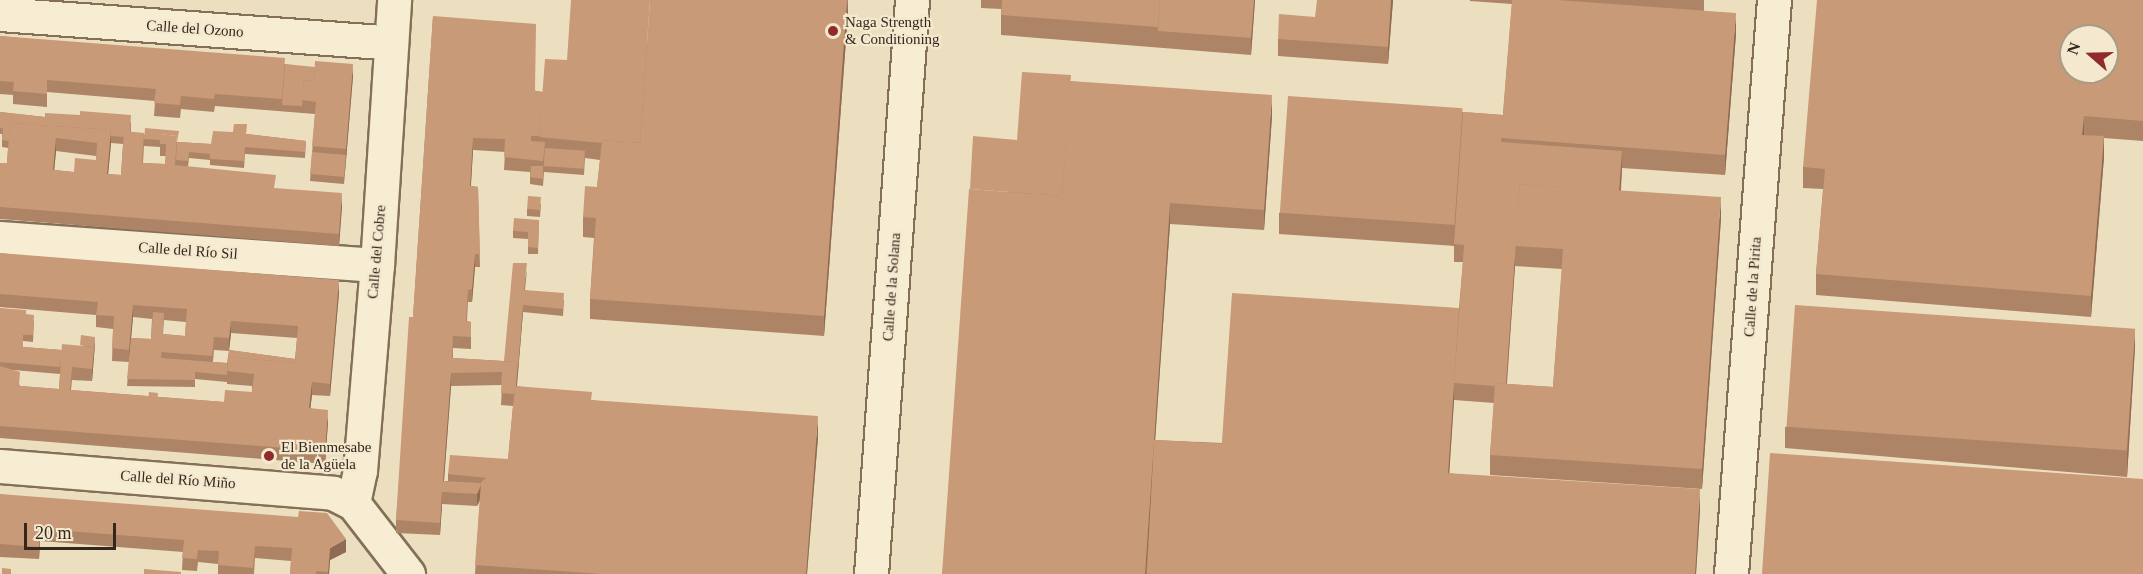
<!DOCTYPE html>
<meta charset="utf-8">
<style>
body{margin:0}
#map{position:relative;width:2143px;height:574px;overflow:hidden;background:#ecdfc0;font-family:"Times New Roman",serif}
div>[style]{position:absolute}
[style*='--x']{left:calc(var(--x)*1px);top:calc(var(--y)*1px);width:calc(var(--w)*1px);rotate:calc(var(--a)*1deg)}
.roads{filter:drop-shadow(2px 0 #847059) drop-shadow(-2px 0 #847059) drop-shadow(0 2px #847059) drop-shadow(0 -2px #847059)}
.minor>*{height:33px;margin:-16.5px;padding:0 16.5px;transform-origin:16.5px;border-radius:16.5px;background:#f7edd2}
.wall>*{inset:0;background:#ad8466}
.shaded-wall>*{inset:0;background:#8d6c53}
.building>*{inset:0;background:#c99a77;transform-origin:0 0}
.dots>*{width:16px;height:16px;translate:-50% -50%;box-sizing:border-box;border:3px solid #f4e9cf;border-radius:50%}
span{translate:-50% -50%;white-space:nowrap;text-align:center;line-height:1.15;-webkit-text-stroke:4.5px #f4e9cf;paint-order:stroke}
.poi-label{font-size:15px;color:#34281c}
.left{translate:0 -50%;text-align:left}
.street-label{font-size:15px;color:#34281c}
.north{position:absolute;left:2059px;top:24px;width:60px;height:60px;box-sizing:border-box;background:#f4e9cf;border:2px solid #a79c87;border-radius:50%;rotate:290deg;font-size:16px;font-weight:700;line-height:24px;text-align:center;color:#34281c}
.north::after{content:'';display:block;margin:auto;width:21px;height:27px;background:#912b2b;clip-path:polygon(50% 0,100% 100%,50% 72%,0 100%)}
.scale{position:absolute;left:24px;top:523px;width:92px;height:27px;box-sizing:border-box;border:3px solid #34281c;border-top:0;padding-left:8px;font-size:18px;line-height:21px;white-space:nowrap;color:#34281c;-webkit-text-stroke:4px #f4e9cf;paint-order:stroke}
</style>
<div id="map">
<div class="roads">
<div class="minor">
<i style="--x:0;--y:14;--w:392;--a:4.2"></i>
<i style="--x:0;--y:238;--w:378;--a:4.1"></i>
<i style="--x:0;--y:466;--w:334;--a:4.6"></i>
<i style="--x:333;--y:493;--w:22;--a:27"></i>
<i style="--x:353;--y:503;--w:90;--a:52.2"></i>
<i style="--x:353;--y:503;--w:33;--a:-78"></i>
<i style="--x:360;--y:471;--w:207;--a:-85.3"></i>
<i style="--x:377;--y:265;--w:266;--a:-86.3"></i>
<i style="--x:871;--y:574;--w:575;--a:-85.91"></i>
<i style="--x:1731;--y:574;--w:576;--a:-85.72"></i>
</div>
</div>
<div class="wall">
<i style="clip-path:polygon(evenodd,848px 0,848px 13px,824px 336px,590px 319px,590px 299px,594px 238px,583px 237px,583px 217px,597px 187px,600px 160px,585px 158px,584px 175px,544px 172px,543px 186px,530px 184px,530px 172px,504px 170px,505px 152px,473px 150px,471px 186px,478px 187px,480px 267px,475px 267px,472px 302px,468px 302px,467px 321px,471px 322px,471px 349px,453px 348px,453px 358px,504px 361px,527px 270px,525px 290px,564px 300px,563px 316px,523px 312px,517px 386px,592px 400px,818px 437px,807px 574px,475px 574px,480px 500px,477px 506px,442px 504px,440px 535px,396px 533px,396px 520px,413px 317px,433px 16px,536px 91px,543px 92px,567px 60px,848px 0,502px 385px,501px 405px,513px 406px,508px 459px,448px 474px,448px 481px,444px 481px,451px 386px,502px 385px)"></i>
<i style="clip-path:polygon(981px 0,1255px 0,1251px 55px,1001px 35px,1001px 9px,981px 8px)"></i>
<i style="clip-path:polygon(1393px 0,1388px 64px,1278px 56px,1278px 39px,1315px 17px)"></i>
<i style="clip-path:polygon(evenodd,1470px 0,1704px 0,1704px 11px,1736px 34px,1725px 175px,1622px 168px,1621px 191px,1721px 218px,1702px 489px,1490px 475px,1490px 455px,1494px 403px,1454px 400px,1449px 473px,1700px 510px,1696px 574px,942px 574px,1017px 140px,1071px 81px,1272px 116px,1264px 230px,1170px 224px,1155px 440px,1222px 443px,1459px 308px,1463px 262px,1454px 262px,1454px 246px,1279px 234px,1279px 213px,1463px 112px,1503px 115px,1512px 4px,1470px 1px,1470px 0,1515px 266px,1562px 269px,1553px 387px,1507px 384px,1515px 266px)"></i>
<i style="clip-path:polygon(2143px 0,2143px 141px,2104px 138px,2104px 157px,2091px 317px,1816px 295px,1816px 274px,1823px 189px,1803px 188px,1803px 167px)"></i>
<i style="clip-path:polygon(0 36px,285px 64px,353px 76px,344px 184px,310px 181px,315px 114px,215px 106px,214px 112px,181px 109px,180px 118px,154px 116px,155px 101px,47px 92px,47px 107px,13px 104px,13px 95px,0 94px)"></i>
<i style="clip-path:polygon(evenodd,0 112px,45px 117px,131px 122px,131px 132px,178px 142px,211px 144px,247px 134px,306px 141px,305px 158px,245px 154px,244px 168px,210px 165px,210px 160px,189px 158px,188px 167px,342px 206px,339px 246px,0 219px,0 163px,7px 163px,8px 148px,2px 147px,2px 134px,0 134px,0 112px,111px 143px,123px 144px,121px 175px,108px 174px,111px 143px,0 112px,144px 146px,160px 147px,160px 156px,166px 156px,165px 164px,143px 163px,144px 146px,0 112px,56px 151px,96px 156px,96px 160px,74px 172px,54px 170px,56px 151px)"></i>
<i style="clip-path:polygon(541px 204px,540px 217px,527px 216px,527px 209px)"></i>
<i style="clip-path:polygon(539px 220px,538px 254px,528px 254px,528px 239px,513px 238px,513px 231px)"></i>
<i style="clip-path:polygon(evenodd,0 253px,339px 293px,330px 396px,312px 395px,310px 408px,328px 422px,325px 464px,0 438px,0 308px,26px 314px,34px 321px,33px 342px,23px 341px,23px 347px,62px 350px,95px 343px,92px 381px,72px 380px,71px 390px,224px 402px,252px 392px,252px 386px,227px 384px,227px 382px,195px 379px,195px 387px,127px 386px,129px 362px,112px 361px,113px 329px,96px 327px,96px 315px,0 307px,0 253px,133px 317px,152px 319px,151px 339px,131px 338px,133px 317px,0 253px,164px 320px,186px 322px,185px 336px,163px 334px,164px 320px,0 253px,231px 333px,297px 338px,295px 359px,229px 350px,231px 333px,0 253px,214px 350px,229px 351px,227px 363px,213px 362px,214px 350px,0 253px,13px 370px,60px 374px,59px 389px,20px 386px,13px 370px)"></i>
<i style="clip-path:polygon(2135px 347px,2127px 477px,1785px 448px,1785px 427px)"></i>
<i style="clip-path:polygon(0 494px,346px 552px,330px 560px,329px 574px,290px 574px,291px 561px,255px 558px,254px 574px,218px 574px,218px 564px,198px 562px,197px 571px,182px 570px,183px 552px,40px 541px,39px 559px,0 557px)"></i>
</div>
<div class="shaded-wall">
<i style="clip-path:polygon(847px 0,848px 13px,824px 336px,824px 316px)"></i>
<i style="clip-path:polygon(1254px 0,1255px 0,1251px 55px,1251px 38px)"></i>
<i style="clip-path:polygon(1391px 0,1393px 0,1388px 64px,1388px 47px)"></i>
<i style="clip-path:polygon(1736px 13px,1736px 34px,1725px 175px,1725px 155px)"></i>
<i style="clip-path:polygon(353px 64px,353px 76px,344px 184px,346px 149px)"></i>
<i style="clip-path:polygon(1272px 95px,1272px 116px,1264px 230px,1264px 210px)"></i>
<i style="clip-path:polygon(2084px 116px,2084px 137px,2082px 135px)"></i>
<i style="clip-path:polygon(111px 130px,111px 143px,107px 187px,107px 174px)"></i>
<i style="clip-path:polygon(2104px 136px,2104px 157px,2091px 317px,2091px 296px)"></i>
<i style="clip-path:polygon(56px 138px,56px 151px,53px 183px,53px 170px)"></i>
<i style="clip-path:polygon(473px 138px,473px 150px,470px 198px,470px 186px)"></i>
<i style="clip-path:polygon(1622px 151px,1622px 168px,1619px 211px,1619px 194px)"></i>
<i style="clip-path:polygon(342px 193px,342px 206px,339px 246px,339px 234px)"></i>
<i style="clip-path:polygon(1721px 197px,1721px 218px,1702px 489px,1702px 469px)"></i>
<i style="clip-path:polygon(1170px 203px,1170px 224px,1146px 574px,1145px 574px)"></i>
<i style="clip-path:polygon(1515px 251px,1515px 266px,1505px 404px,1505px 387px)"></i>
<i style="clip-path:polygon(475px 254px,475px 267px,472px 302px,472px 289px)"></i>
<i style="clip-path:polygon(339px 280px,339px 293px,330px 396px,330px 384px)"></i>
<i style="clip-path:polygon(133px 305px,133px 317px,129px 362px,129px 350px)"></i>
<i style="clip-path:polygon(523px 305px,523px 312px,515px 407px,515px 394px)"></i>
<i style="clip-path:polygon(231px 321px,231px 333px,229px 351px,229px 338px)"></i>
<i style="clip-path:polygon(2135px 327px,2135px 347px,2127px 477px,2127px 457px)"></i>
<i style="clip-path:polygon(95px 337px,95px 343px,92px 381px,92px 369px)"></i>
<i style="clip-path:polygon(451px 373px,451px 386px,443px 493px,443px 481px)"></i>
<i style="clip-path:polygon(312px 382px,312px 395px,309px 421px,309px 408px)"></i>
<i style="clip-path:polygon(1454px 385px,1454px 400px,1448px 493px,1448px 473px)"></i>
<i style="clip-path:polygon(328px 410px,328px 422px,325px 464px,325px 451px)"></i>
<i style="clip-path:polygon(818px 416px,818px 437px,807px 574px,806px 574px)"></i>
<i style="clip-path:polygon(482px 483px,482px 495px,477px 506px,477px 494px)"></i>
<i style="clip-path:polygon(1700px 489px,1700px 510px,1696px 574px,1695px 574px)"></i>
<i style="clip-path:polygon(442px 492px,442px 504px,440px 535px,440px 523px)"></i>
<i style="clip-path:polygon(40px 529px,40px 541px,39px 559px,39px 547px)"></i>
<i style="clip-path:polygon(346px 539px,346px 552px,330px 560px,329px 574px,328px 574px,330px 548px)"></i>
</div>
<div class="building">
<i style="clip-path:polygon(571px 0,650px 0,640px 143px,602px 140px,601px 143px,539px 137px,545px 59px,567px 60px)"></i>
<i style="clip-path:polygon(650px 0,847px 0,824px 316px,590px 299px,596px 218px,583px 217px,585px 186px,597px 187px,602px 140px,640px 143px)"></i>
<i style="clip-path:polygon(1002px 0,1160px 0,1158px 27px,1001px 15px)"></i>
<i style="clip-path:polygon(1160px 0,1254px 0,1251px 38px,1158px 31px)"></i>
<i style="clip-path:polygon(1317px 0,1391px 0,1388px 47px,1278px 39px,1279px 14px,1315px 17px)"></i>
<i style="clip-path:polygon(1512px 0,1557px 0,1736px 13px,1725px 155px,1501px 138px)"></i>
<i style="clip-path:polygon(evenodd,1817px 0,2143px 0,2143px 121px,2084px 116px,2082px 135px,2104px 136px,2091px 296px,1816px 274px,1825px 169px,1803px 167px,1817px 0,2071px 36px,2107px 36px,2107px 72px,2071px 72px,2071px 36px)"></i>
<i style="clip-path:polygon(433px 16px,536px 24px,535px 91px,543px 92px,539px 136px,531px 136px,531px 141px,545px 142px,543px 161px,504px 157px,505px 139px,473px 138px,470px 186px,478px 187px,480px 254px,475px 254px,472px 289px,468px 290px,466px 321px,471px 322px,471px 337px,453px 336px,452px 358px,518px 362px,516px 386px,514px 394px,501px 393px,502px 372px,451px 373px,443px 481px,481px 483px,481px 485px,477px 494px,442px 492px,440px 523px,396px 520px,409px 317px,413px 317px)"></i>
<i style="clip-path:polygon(0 36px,285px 58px,282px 99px,215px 94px,214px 99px,181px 96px,180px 105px,154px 103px,156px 89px,47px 80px,47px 94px,13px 91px,14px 82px,0 81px)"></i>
<i style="clip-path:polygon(315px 61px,353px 64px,346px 149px,312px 146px,316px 102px,302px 100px,304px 80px,314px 81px)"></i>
<i style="clip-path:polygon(285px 64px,315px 67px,314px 81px,304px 80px,302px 106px,282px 105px)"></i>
<i style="clip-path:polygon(1022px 72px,1071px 75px,1062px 196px,970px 189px,973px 136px,1017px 140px)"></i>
<i style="clip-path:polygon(1070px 81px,1272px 95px,1264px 210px,1170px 203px,1145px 574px,942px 574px,969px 189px,1062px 196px)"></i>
<i style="left:1288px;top:96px;width:175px;height:117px;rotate:4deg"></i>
<i style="clip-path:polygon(80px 111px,131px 115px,130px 132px,124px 131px,124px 137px,111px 136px,111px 130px,10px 123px,9px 141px,2px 140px,3px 128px,0 128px,0 112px,45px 117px,45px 113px,80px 115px)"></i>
<i style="clip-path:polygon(1463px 112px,1503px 115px,1501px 142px,1622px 151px,1619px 191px,1520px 184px,1506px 384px,1495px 383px,1495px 386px,1454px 383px,1464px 245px,1454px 244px)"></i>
<i style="clip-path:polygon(evenodd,10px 123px,111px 130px,107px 174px,121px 175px,124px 131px,144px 133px,142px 163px,165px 164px,166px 144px,160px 144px,160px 134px,177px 136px,175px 165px,276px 175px,274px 188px,342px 193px,339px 234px,0 207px,0 163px,7px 163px,10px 123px,56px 138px,97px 143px,96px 160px,75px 158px,74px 172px,53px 170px,56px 138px)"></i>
<i style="clip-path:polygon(234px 124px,247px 124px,246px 134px,306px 141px,305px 152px,245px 147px,244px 161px,210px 159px,210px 154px,189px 152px,188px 161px,176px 160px,177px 142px,211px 144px,213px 131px,233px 132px)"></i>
<i style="clip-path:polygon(145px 128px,179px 131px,177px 142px,177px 136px,160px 134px,160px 140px,144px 139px)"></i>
<i style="left:545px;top:148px;width:40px;height:18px;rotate:4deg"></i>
<i style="left:312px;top:152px;width:34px;height:22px;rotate:5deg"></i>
<i style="clip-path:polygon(531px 166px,543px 166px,543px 179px,530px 177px)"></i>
<i style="clip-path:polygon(1520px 184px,1721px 197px,1702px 469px,1490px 455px,1495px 383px,1553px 387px,1563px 249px,1515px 246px)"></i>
<i style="left:528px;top:196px;width:13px;height:13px;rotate:4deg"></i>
<i style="clip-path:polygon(514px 218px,539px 220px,538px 248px,528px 247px,528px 232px,513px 231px)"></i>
<i style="clip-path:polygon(0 253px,339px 280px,330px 384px,312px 382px,309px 408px,328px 410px,325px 451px,0 426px,0 366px,20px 372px,19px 386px,59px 389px,62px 344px,94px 347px,92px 369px,72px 367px,70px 390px,224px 402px,225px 390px,252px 392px,254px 374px,227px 371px,228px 357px,295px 363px,298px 326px,231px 321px,229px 338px,214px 337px,212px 356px,161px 352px,162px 334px,185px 336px,187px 309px,133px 305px,129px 350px,112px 348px,114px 316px,96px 315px,98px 302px,0 294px)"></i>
<i style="clip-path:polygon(513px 263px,527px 263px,524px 290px,564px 293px,563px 309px,523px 305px,518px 368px,518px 362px,504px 361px)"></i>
<i style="clip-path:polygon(1232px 293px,1459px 308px,1448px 473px,1700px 489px,1695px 574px,1213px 574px)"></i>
<i style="left:1795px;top:305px;width:341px;height:122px;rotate:4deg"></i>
<i style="clip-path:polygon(0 308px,26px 310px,26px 314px,34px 315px,33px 335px,23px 335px,23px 347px,62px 350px,60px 367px,0 362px)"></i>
<i style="clip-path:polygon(153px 312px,164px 313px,161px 358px,227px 363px,227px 375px,195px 372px,195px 380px,127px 379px,131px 338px,151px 339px)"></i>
<i style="clip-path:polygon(81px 335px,95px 337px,94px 352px,94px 347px,80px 345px)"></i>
<i style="clip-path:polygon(229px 350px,295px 359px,295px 363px,228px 357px)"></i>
<i style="clip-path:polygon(515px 386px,592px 392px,591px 400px,818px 416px,806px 574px,601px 574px,475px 565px,481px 482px,508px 460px)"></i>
<i style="left:149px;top:392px;width:9px;height:4px;rotate:6deg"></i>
<i style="left:1154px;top:440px;width:68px;height:134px;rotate:3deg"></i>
<i style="clip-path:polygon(1770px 453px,2143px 479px,2143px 574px,1762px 574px)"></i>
<i style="clip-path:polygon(450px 455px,508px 459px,508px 460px,487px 478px,448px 474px)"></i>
<i style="clip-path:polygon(0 494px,298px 517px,299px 511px,327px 513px,346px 539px,330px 548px,328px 572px,316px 571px,316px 574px,290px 574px,292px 548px,255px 546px,253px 568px,218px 565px,219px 551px,198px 550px,197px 559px,182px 558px,184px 540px,40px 529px,39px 547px,0 544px)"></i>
<i style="clip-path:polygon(2px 568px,11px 569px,11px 574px,2px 574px)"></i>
<i style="clip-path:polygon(144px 569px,181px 572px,181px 574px,144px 574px)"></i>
</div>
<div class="dots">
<i style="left:833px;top:31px;background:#912b2b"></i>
<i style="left:269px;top:456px;background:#912b2b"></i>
</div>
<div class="poi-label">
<span class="left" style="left:845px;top:31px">Naga Strength<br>&amp; Conditioning</span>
<span class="left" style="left:281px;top:456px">El Bienmesabe<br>de la Agüela</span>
</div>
<div class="street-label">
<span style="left:195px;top:29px;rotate:4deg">Calle del Ozono</span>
<span style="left:188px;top:251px;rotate:4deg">Calle del Río Sil</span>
<span style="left:377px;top:252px;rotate:-85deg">Calle del Cobre</span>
<span style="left:892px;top:287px;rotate:-86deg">Calle de la Solana</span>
<span style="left:1753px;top:287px;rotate:-86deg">Calle de la Pirita</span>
<span style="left:178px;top:480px;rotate:4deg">Calle del Río Miño</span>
</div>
<div class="north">N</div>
<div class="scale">20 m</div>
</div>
